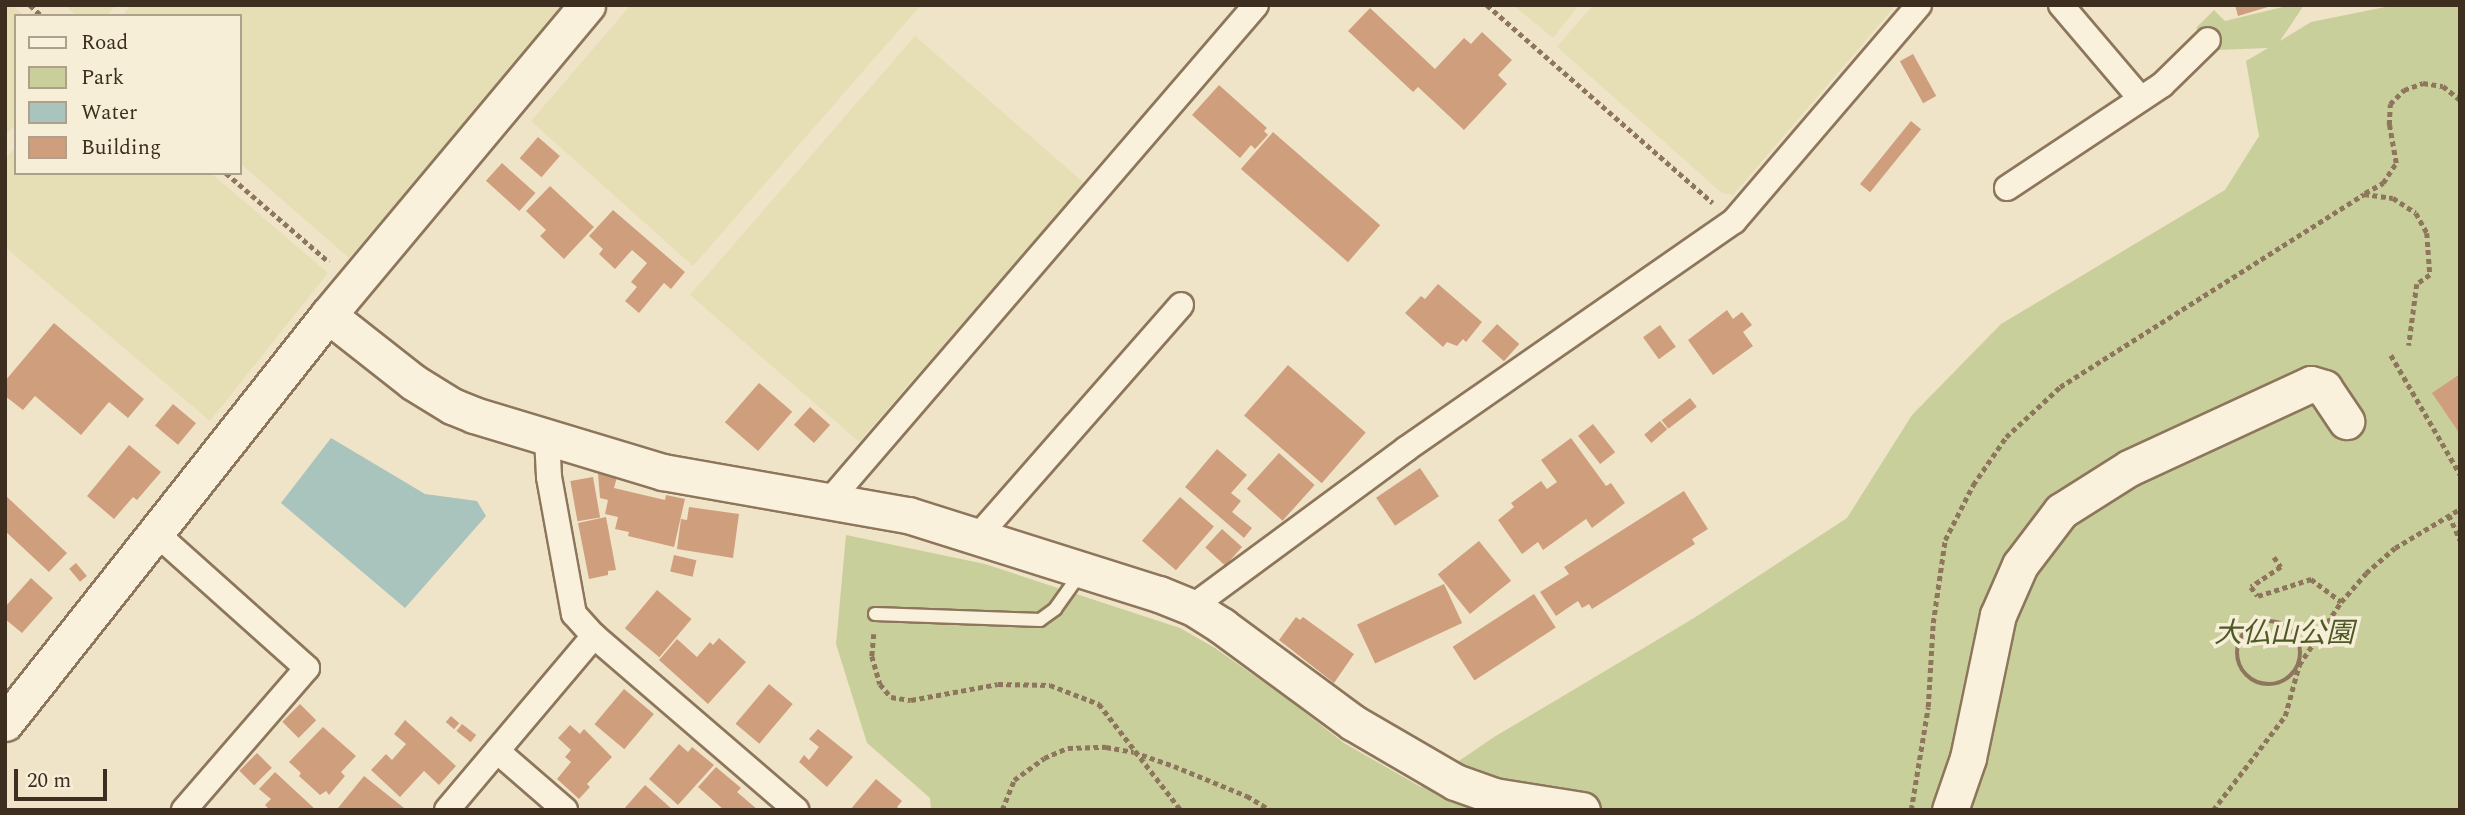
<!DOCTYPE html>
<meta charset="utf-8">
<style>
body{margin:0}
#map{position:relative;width:2465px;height:815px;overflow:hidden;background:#f0e4c8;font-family:Spectral,"Noto Sans JP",serif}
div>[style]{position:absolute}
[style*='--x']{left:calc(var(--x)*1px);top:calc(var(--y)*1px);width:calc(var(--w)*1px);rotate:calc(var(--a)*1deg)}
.farmland>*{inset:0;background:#e6deb5;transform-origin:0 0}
.green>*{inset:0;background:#c9cf9b}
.water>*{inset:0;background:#a9c4bc}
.building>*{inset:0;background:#cf9f7d;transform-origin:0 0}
.path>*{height:4.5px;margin-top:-2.25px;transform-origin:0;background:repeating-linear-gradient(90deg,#8d765c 0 5px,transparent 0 8.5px)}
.path>.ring{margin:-2.25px;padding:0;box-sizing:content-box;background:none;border:4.5px solid #8d765c;border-radius:50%}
.roads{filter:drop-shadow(2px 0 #8d765c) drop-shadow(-2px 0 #8d765c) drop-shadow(0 2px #8d765c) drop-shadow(0 -2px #8d765c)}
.lane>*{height:12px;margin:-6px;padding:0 6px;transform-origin:6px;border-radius:6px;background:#faf1dc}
.street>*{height:24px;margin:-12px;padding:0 12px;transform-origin:12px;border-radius:12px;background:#faf1dc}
.secondary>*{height:35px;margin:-17.5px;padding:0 17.5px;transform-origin:17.5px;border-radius:17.5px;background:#faf1dc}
span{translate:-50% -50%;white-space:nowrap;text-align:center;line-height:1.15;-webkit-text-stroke:7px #f7eed8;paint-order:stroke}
.park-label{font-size:28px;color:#4d5a26;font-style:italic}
.frame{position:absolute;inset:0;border:7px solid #3d2e20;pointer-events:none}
.legend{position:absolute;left:14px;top:14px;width:228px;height:161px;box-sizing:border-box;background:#f7eed8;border:2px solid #ada18e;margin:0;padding:9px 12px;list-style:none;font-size:21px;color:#3d2e20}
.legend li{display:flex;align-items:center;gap:14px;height:35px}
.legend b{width:35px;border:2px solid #ada18e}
.scale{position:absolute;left:14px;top:769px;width:93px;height:32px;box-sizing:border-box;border:4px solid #3d2e20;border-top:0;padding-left:9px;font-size:21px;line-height:24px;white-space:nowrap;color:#3d2e20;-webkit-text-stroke:5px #f7eed8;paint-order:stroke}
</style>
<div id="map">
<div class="farmland">
<i style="clip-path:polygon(5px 5px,12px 5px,24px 16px,16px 16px,16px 124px,5px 136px)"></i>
<i style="clip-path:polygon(64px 5px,116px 5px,107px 16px,77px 16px)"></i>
<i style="clip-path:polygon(131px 5px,566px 5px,349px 258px,240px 163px,240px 16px,122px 16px)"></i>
<i style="clip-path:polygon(631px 5px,921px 5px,693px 266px,531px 121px)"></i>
<i style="clip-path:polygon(1513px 5px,1579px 5px,1553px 38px)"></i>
<i style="clip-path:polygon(1593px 5px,1896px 5px,1733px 195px,1722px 193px,1557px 47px)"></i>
<i style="left:915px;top:36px;width:224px;height:343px;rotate:41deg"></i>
<i style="clip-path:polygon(16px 147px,16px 173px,211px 173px,328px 273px,210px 421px,5px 247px,5px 159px)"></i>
</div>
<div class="green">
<i style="clip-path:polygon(2291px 5px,2304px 5px,2280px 41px,2311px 22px,2395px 5px,2460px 5px,2460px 810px,931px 810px,930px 798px,867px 743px,836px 644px,846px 535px,985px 564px,1180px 628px,1215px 648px,1285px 697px,1344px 743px,1421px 787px,1494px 737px,1694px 618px,1847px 518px,1912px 415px,2001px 324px,2225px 190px,2259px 136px,2246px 61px,2268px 48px,2217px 50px,2196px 28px,2214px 10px,2225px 21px)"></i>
</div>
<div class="water">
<i style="clip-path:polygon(331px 438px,425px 494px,477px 501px,486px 516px,405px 608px,281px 503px)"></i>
</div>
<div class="building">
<i style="clip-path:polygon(2235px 5px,2271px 5px,2271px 6px,2238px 16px)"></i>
<i style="clip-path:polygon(1370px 8px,1435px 69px,1464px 38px,1471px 44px,1482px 32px,1512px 60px,1498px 75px,1507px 84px,1464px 130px,1418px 87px,1413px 92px,1348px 31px)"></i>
<i style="left:1913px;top:54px;width:48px;height:15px;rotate:61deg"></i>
<i style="clip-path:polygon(1219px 85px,1267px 128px,1264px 131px,1268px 135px,1255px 149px,1251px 145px,1240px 158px,1192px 115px)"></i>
<i style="left:1911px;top:121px;width:13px;height:81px;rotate:39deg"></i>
<i style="left:1273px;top:132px;width:142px;height:49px;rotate:41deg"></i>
<i style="left:538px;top:137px;width:29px;height:28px;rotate:41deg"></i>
<i style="left:502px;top:163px;width:45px;height:24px;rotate:42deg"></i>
<i style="clip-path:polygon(550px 186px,594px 227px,564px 259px,540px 236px,546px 230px,526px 211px)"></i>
<i style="clip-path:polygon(613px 210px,685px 272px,671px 289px,664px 283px,639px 313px,625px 301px,637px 287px,631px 282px,647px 263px,632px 250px,615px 269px,599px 254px,603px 249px,589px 236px)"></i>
<i style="clip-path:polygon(1438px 284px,1482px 322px,1466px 342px,1463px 339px,1457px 346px,1447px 342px,1443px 347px,1405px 313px,1421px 296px,1425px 299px)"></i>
<i style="clip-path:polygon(1727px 310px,1733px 319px,1742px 312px,1752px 325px,1743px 332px,1753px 346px,1713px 375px,1688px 340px)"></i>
<i style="clip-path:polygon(54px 323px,144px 399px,128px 418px,109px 402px,81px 435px,35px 396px,23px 410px,5px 396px,5px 381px)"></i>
<i style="left:1497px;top:324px;width:30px;height:23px;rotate:42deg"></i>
<i style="left:1660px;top:325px;width:27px;height:21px;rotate:54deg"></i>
<i style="left:1288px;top:365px;width:103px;height:67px;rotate:41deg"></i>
<i style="clip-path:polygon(2460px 374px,2460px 434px,2432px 393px)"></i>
<i style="left:759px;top:383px;width:44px;height:52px;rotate:41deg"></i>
<i style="left:1690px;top:398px;width:11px;height:36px;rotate:52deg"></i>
<i style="left:173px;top:404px;width:30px;height:28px;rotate:40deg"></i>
<i style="left:810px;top:407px;width:27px;height:24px;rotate:42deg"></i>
<i style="left:1660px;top:421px;width:11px;height:21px;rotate:49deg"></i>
<i style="left:1593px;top:424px;width:36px;height:19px;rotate:52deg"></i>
<i style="clip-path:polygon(1571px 438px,1606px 486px,1611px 483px,1625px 503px,1592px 528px,1586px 519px,1543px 550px,1538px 542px,1522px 554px,1498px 520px,1514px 507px,1511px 503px,1541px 481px,1547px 489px,1557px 482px,1541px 460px)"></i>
<i style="clip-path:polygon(129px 445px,161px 472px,137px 500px,133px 497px,114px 519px,87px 496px)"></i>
<i style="clip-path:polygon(1217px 449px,1247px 475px,1231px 493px,1241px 501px,1232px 512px,1252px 528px,1244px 538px,1185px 487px)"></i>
<i style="left:1279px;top:453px;width:48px;height:48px;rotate:42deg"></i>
<i style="left:1420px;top:468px;width:34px;height:53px;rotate:56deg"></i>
<i style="clip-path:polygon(598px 473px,617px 477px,614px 488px,665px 500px,666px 495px,685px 499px,674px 547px,628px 536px,629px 532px,615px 529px,618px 517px,605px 514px,608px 500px,600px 498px)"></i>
<i style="left:593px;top:477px;width:41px;height:23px;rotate:80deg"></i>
<i style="clip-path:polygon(1684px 491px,1708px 529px,1692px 539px,1695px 544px,1592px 609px,1589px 604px,1582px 608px,1578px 601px,1556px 616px,1540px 592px,1569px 574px,1564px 567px)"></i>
<i style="clip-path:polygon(5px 495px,67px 553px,49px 572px,5px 531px)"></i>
<i style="left:1180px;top:497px;width:45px;height:58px;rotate:41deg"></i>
<i style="clip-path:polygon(689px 507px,739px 514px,733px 558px,677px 549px,681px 519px,687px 520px)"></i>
<i style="clip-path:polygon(606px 517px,616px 570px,608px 571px,608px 575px,589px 579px,578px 523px)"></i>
<i style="left:1222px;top:529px;width:27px;height:25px;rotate:42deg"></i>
<i style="left:1479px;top:541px;width:51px;height:53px;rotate:51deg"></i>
<i style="left:674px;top:555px;width:23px;height:17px;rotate:13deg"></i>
<i style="left:76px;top:563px;width:17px;height:9px;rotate:50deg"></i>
<i style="clip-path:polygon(31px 578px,53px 598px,22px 633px,5px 619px,5px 607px)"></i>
<i style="left:1444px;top:584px;width:43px;height:96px;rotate:65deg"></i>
<i style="left:657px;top:590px;width:45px;height:50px;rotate:40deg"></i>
<i style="left:1534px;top:594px;width:40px;height:97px;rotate:57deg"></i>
<i style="clip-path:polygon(1296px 617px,1300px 620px,1303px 617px,1354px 654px,1334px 683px,1279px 640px)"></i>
<i style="clip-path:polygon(719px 638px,746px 662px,708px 704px,659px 660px,677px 639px,697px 657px,710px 642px,713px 645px)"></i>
<i style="left:769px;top:684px;width:31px;height:52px;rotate:40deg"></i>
<i style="left:624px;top:689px;width:39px;height:46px;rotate:40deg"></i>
<i style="left:300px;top:704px;width:23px;height:25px;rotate:45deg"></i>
<i style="left:451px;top:716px;width:11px;height:8px;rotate:41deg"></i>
<i style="clip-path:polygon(405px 720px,456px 766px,439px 785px,424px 771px,400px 797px,371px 770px,386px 754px,392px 760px,406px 744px,394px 734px)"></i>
<i style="left:462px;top:724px;width:18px;height:9px;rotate:38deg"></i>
<i style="clip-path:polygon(570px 725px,580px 734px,584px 729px,612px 757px,587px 784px,590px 787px,579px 799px,557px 779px,571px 762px,565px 757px,571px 750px,558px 738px)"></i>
<i style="clip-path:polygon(323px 727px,356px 756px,341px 772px,345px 776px,329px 795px,326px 791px,320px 795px,299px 776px,301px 773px,289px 762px)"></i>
<i style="clip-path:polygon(818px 729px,853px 757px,827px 787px,799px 762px,804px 755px,809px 760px,819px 747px,809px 739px)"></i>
<i style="clip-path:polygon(679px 744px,688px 752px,692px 747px,714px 765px,678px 805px,649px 779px)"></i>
<i style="left:257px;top:753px;width:21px;height:25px;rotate:45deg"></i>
<i style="clip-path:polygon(716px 767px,741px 788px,737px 792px,758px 810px,724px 810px,698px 787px)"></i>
<i style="clip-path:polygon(275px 772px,316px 810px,270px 810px,265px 805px,271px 799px,259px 789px)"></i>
<i style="clip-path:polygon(364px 776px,404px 808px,402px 810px,338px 808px)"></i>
<i style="clip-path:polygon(876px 779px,902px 801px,897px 807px,900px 810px,850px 810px)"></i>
<i style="clip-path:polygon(645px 785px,673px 810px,623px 810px)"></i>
</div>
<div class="path">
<i style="--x:30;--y:5;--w:16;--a:43"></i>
<i style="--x:1487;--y:5;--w:300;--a:41.2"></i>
<i style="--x:226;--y:173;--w:136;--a:40.8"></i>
<i style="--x:2365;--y:193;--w:21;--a:-29"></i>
<i style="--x:2383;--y:183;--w:24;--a:-57"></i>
<i style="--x:2396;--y:163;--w:39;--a:-100"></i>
<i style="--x:2389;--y:125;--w:21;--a:-87"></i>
<i style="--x:2390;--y:104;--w:20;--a:-45"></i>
<i style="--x:2404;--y:90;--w:20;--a:-20"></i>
<i style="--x:2423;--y:83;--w:20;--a:9"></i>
<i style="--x:2443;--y:86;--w:22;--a:39"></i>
<i style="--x:2391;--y:355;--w:138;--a:59.9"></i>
<i style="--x:2449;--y:515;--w:27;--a:66"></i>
<i style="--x:2274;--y:557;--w:12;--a:55"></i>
<i style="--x:2281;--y:567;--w:36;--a:146"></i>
<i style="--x:2251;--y:587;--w:11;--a:52"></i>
<i style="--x:2258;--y:596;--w:56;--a:-17.8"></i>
<i style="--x:2311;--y:579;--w:38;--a:37"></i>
<i class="ring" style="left:2237px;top:621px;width:59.5px;height:59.5px"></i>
<i style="--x:874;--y:634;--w:22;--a:95"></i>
<i style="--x:872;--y:656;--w:29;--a:74"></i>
<i style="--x:880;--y:684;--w:17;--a:50"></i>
<i style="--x:891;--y:697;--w:20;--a:9"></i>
<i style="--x:911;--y:700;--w:88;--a:-10.4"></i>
<i style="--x:998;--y:684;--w:52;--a:1.1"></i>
<i style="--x:1050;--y:685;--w:53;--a:21.2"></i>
<i style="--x:1099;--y:704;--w:134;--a:52.3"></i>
<i style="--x:1002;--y:810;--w:32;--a:-68"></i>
<i style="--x:1014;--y:780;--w:37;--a:-36"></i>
<i style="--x:1044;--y:758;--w:26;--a:-23"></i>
<i style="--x:1068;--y:748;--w:38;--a:-2"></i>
<i style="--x:1106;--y:747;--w:28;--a:10"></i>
<i style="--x:1134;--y:752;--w:42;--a:19.3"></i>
<i style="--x:1174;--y:766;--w:79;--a:22.3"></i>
<i style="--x:1247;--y:796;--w:27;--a:31"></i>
<i style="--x:1911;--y:810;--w:104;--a:-80.6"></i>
<i style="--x:1928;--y:707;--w:84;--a:-86.6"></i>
<i style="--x:1933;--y:623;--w:84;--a:-81.8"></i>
<i style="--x:1945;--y:540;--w:62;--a:-63"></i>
<i style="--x:1973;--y:485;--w:58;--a:-55.5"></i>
<i style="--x:2006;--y:437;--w:74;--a:-42.8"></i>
<i style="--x:2060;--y:387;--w:360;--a:-32.4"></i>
<i style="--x:2364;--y:194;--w:29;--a:8"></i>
<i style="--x:2393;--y:198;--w:27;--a:33"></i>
<i style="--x:2416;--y:213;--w:23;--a:61"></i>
<i style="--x:2427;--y:233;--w:42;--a:85.9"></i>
<i style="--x:2430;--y:275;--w:16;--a:145"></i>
<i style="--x:2417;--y:284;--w:62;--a:97.5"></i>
<i style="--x:2116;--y:810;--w:1;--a:-90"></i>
<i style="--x:2213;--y:810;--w:118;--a:-52.5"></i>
<i style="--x:2285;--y:716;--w:53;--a:-74.6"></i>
<i style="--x:2299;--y:665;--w:76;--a:-56.3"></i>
<i style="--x:2341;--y:602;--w:38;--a:-49"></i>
<i style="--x:2366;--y:573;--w:38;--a:-41"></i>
<i style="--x:2395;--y:548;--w:76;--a:-31"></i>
</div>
<div class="roads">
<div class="lane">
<i style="--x:875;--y:614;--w:165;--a:2.1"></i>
<i style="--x:1040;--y:620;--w:19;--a:-36"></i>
<i style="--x:1055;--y:609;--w:47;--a:-54.6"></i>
</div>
<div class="street">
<i style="--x:2061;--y:5;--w:123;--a:49.6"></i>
<i style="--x:2007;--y:188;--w:186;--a:-33.6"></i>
<i style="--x:2162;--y:85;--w:64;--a:-44.4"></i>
<i style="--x:547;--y:438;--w:39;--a:87"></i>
<i style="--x:549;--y:477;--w:139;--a:79.7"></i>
<i style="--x:574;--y:614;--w:30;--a:48"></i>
<i style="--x:594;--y:636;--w:267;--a:40.7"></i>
<i style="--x:830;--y:500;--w:653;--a:-49.28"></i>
<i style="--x:157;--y:534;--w:201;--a:41.8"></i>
<i style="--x:307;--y:668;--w:188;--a:130.9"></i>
<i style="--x:979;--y:535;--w:306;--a:-48.7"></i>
<i style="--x:1192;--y:607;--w:266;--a:-36.4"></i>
<i style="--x:1406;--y:449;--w:399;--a:-34.8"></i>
<i style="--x:1734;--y:221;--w:284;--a:-49.4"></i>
<i style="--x:497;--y:751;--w:90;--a:40.9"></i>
<i style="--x:447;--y:810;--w:228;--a:-49.8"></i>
</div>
<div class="secondary">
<i style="--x:328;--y:315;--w:108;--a:38.2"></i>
<i style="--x:413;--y:382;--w:46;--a:31.6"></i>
<i style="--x:452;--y:406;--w:24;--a:22"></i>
<i style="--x:474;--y:415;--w:197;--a:16.8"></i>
<i style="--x:663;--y:472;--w:249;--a:10"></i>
<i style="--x:908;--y:515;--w:263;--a:17.5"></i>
<i style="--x:1159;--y:594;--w:35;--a:22"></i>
<i style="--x:1192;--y:607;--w:36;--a:32"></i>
<i style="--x:1222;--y:626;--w:162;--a:36.4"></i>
<i style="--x:1352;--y:722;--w:119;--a:30.2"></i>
<i style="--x:1455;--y:782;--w:41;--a:19.7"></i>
<i style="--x:1494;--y:796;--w:89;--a:9"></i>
<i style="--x:5;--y:723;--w:520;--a:-51.63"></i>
<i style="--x:328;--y:315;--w:404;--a:-50.1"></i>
<i style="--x:1950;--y:810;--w:55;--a:-70.9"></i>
<i style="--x:1968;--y:758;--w:146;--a:-78.2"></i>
<i style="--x:1998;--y:615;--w:55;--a:-66.3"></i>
<i style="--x:2020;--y:565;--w:68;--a:-52.8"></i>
<i style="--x:2061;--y:511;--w:80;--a:-32.3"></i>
<i style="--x:2129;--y:468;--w:200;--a:-24.8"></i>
<i style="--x:2311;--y:384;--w:14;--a:17"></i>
<i style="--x:2324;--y:388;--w:40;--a:56"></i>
</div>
</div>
<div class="park-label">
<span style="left:2284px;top:634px">大仏山公園</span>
</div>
<div class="frame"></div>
<ul class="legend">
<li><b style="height:9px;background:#faf1dc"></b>Road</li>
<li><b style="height:19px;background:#c9cf9b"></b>Park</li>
<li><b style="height:19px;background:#a9c4bc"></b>Water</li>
<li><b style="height:19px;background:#cf9f7d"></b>Building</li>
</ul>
<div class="scale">20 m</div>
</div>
